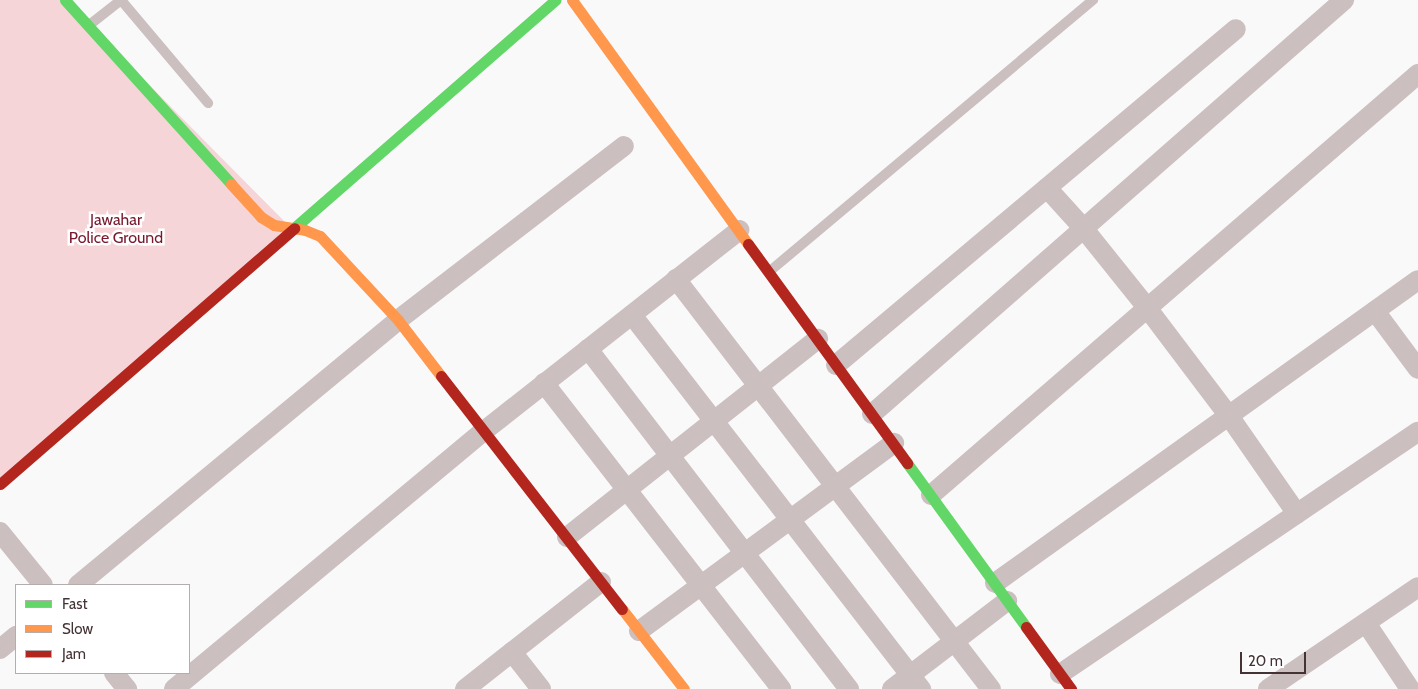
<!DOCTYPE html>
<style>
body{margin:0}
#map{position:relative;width:1418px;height:689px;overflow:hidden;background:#f9f9f9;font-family:Cabin,sans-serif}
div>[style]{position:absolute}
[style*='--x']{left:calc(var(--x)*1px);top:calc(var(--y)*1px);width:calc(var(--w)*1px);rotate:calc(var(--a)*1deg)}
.green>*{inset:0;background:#f5d5d7}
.lane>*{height:10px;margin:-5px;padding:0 5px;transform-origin:5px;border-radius:5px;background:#cbbfc0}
.street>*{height:20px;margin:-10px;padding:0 10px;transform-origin:10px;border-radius:10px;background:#cbbfc0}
.fast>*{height:11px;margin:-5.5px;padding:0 5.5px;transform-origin:5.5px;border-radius:5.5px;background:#63d668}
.slow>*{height:11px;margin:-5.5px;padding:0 5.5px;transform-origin:5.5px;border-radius:5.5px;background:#ff974d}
.jam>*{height:11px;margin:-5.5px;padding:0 5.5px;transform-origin:5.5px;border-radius:5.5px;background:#b3261e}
span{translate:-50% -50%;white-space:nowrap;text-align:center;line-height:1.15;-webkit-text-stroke:5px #fff;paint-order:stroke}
.park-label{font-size:16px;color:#78192e}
.legend{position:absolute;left:15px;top:584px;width:175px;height:90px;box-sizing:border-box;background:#fff;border:1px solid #b4adae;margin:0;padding:6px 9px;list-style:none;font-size:15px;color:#443335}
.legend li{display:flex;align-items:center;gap:10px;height:25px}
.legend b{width:25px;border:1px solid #b4adae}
.scale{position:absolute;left:1240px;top:652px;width:66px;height:22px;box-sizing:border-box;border:2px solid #443335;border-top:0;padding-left:6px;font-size:15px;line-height:18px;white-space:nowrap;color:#443335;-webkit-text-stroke:4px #fff;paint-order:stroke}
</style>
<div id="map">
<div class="green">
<i style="clip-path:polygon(0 0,65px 0,292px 229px,0 484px)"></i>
</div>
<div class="lane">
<i style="--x:121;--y:0;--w:135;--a:49.8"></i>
<i style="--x:88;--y:26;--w:42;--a:-38.2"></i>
<i style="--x:770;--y:271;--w:422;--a:-40"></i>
</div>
<div class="street">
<i style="--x:1047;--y:188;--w:55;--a:47.9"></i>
<i style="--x:1084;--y:229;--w:102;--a:51.3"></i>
<i style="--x:1148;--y:309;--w:134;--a:52.9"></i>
<i style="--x:1229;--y:416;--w:119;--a:55.2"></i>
<i style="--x:676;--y:279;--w:517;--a:52.47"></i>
<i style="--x:1375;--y:311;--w:72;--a:53.4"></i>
<i style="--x:632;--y:315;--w:473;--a:52.3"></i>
<i style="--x:588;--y:349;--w:429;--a:52.5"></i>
<i style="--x:836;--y:365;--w:522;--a:-40.03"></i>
<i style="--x:544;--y:383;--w:387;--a:52.2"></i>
<i style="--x:872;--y:414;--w:628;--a:-41.25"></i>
<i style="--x:931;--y:495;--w:644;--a:-40.84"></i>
<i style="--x:0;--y:532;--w:68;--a:50.9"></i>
<i style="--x:567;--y:537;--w:320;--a:-38.3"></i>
<i style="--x:995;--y:583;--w:520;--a:-35.61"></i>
<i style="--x:78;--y:585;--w:415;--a:-39.6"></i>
<i style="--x:398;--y:320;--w:285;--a:-37.6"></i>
<i style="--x:1366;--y:623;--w:79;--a:56.3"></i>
<i style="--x:639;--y:631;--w:317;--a:-36.4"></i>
<i style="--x:0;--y:649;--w:21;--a:-39"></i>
<i style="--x:512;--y:652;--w:47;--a:51.9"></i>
<i style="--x:114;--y:673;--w:21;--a:51"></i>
<i style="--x:1060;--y:674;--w:432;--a:-34.1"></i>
<i style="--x:174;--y:689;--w:403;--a:-39.8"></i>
<i style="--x:484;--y:431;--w:325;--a:-38.2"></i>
<i style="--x:465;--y:689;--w:173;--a:-38.2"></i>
<i style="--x:892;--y:689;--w:145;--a:-37.4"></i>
<i style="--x:1268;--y:689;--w:181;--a:-34.2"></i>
</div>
<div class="fast">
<i style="--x:65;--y:0;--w:248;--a:47.9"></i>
<i style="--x:294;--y:228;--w:347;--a:-41.1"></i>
<i style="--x:907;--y:463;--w:203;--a:54"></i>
</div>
<div class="slow">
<i style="--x:572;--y:0;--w:301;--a:54.2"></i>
<i style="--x:231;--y:184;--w:45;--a:47.7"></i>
<i style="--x:261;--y:217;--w:15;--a:32"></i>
<i style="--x:274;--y:225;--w:31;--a:9"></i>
<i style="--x:305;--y:230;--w:16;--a:22"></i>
<i style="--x:320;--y:236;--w:115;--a:47.1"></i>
<i style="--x:398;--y:320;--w:71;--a:52.5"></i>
<i style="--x:622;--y:609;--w:101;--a:52.2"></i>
</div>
<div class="jam">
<i style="--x:748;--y:244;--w:271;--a:54"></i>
<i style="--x:441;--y:376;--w:295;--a:52.2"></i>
<i style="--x:0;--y:484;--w:390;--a:-41"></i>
<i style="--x:1026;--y:627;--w:77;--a:54"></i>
</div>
<div class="park-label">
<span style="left:116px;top:229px">Jawahar<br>Police Ground</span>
</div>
<ul class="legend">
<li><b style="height:6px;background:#63d668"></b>Fast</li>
<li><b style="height:6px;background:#ff974d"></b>Slow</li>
<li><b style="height:6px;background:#b3261e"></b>Jam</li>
</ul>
<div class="scale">20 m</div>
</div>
